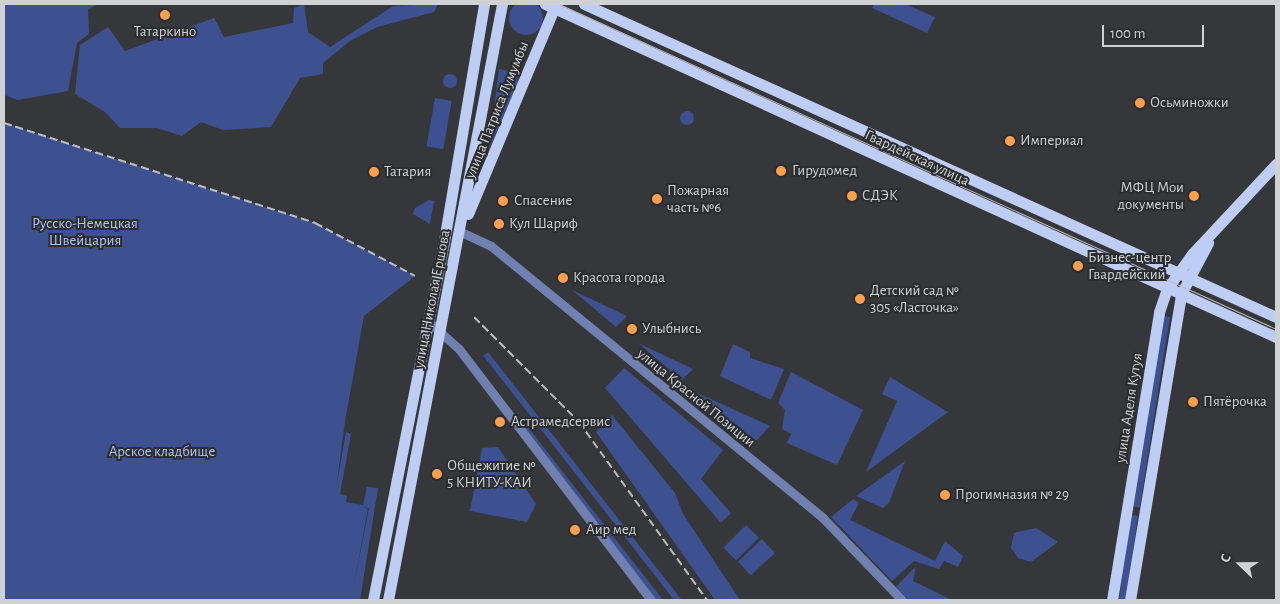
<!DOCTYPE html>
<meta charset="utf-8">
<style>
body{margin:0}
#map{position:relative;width:1280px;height:604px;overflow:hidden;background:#36373a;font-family:"Alegreya Sans",sans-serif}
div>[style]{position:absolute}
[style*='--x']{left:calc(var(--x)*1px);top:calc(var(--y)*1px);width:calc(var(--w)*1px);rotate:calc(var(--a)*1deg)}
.green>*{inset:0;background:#3d5190;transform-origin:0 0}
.round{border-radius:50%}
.minor>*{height:9px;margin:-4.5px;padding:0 4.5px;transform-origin:4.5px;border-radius:4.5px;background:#7081b1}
.major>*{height:11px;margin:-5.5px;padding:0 5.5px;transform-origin:5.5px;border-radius:5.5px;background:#becdf4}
.tram>*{height:1px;margin:-0.5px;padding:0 0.5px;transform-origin:0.5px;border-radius:0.5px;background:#bbbcbe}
.rail>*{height:2px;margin-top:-1px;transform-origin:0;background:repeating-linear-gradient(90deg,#bbbcbe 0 8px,transparent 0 12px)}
.dots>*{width:14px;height:14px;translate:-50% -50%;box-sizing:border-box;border:2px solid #2c2d30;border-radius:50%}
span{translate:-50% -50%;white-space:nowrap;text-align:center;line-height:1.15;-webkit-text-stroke:4px #2c2d30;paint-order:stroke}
.poi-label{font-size:15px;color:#d0d1d3}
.left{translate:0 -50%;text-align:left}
.right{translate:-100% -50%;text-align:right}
.street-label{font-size:15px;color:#d0d1d3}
.park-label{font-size:15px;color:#afc4fc}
.frame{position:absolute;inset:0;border:5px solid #d0d1d3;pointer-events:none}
.north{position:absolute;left:1215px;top:539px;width:50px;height:50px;-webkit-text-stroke:4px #2c2d30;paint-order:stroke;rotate:292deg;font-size:14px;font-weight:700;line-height:20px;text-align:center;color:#d0d1d3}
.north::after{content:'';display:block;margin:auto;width:18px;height:22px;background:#d0d1d3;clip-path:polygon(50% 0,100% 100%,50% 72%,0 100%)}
.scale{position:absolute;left:1102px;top:25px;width:102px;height:22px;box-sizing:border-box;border:2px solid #d0d1d3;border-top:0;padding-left:6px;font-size:15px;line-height:18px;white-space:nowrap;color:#d0d1d3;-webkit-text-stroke:4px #2c2d30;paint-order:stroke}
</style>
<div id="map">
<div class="green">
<i class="round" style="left:509px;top:1px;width:34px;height:34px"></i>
<i style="clip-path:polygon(4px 4px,99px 4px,88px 9px,89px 34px,77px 43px,68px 91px,18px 100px,4px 95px)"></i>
<i style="clip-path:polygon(304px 4px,308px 32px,330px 47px,393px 6px,438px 4px,434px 12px,377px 27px,350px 41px,323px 63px,323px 74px,300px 78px,271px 127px,223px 130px,201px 122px,182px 136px,157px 128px,120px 128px,105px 112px,75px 94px,80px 45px,108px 27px,125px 51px,214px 18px,224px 37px,293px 23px,294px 8px)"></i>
<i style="clip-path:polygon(874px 4px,905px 4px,935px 17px,927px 33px,872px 8px)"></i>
<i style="clip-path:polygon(499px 69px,517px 73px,518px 83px,489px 149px)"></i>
<i class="round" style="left:443px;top:74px;width:14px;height:14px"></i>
<i style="left:435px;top:98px;width:17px;height:49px;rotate:10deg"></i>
<i class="round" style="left:680px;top:111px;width:14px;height:14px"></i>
<i style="clip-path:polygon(4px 123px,315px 223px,415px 276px,364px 316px,345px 421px,336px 489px,346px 432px,351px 434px,340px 494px,347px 496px,346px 502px,363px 505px,367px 487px,378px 488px,360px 600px,351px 600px,369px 508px,363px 507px,368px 509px,351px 600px,4px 600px)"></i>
<i style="clip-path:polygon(429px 200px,434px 201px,430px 224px,413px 214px,415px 208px)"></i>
<i style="clip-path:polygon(572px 290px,627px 316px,616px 327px)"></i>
<i style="left:1164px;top:316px;width:6px;height:193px;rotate:9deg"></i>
<i style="clip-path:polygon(638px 343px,693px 369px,682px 380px)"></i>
<i style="clip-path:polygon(733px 344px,750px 352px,750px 358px,784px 369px,771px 400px,720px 376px)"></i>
<i style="left:488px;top:352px;width:314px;height:6px;rotate:52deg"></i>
<i style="clip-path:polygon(624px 368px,723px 450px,701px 479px,731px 513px,721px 523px,605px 388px)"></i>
<i style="clip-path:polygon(791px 372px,863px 410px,837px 465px,787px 443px,791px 434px,782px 429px,785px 410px,778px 403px)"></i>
<i style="clip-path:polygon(890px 377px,948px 412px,866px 472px,897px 401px,882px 394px)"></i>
<i style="clip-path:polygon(693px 391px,770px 426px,755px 442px)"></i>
<i style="clip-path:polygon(612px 415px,675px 493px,683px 514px,740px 600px,715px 600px,596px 432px)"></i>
<i style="left:527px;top:426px;width:220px;height:5px;rotate:52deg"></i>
<i style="clip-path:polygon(498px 447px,536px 504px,527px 522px,470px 511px,482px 448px)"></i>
<i style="clip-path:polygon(905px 461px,889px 503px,883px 508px,856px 496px)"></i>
<i style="clip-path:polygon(853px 499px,859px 503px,850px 520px,935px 561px,945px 541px,963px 556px,958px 567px,944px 561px,939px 569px,914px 561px,892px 581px,831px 517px)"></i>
<i style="left:1131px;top:515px;width:7px;height:86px;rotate:8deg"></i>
<i style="left:746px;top:525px;width:18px;height:32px;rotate:45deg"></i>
<i style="clip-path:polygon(1036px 528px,1058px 542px,1031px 562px,1018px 558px,1011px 548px,1014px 533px)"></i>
<i style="left:762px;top:539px;width:19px;height:33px;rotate:47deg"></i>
<i style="clip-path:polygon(916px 566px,913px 581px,952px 600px,909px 600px,896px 587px)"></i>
</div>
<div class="minor">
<i style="--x:461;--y:232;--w:33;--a:25"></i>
<i style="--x:491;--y:246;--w:429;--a:39.3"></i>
<i style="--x:823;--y:518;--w:114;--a:46.1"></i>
<i style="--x:429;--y:322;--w:40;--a:42"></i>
<i style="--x:459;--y:349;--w:316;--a:52.6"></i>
</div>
<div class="major">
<i style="--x:545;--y:4;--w:803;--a:24.49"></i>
<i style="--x:584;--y:4;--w:759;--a:24.34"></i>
<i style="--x:468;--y:214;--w:228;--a:-67.3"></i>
<i style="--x:373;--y:600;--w:366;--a:-78.8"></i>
<i style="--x:444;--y:241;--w:240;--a:-80.4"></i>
<i style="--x:388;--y:600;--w:607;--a:-79.17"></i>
<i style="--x:1112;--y:600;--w:292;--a:-80.7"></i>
<i style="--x:1159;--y:312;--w:24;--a:-71"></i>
<i style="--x:1167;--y:289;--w:43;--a:-54.5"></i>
<i style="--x:1192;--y:254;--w:123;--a:-47"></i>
<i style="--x:1130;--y:600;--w:310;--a:-80.5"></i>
<i style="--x:1181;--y:294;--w:58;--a:-62.1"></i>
</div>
<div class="tram">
<i style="--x:559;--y:4;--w:787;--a:24.38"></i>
</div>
<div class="rail">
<i style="--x:4;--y:123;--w:327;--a:17.8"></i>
<i style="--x:315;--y:223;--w:113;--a:27.9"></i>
<i style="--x:474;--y:317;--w:148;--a:45"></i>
<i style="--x:579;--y:422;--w:219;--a:54.3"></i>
</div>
<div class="dots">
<i style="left:165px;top:15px;background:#fa9f4f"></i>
<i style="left:1140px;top:103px;background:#fa9f4f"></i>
<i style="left:1010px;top:141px;background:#fa9f4f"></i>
<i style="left:781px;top:171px;background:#fa9f4f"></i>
<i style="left:374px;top:172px;background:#fa9f4f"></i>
<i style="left:852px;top:196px;background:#fa9f4f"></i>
<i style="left:1194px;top:196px;background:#fa9f4f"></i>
<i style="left:657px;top:199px;background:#fa9f4f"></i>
<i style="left:503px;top:201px;background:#fa9f4f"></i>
<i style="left:499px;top:224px;background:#fa9f4f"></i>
<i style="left:1078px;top:266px;background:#fa9f4f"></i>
<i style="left:563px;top:278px;background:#fa9f4f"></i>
<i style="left:860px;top:299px;background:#fa9f4f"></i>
<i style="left:632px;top:329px;background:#fa9f4f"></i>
<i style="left:1193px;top:402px;background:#fa9f4f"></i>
<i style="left:500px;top:422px;background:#fa9f4f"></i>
<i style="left:437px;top:474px;background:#fa9f4f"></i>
<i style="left:945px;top:495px;background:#fa9f4f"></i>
<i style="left:575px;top:530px;background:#fa9f4f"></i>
</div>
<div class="poi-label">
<span style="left:165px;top:32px">Татаркино</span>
<span class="left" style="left:1150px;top:103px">Осьминожки</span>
<span class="left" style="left:1020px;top:141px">Империал</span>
<span class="left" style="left:792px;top:171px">Гирудомед</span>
<span class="left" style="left:384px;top:172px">Татария</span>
<span class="right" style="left:1184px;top:196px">МФЦ Мои<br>документы</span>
<span class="left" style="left:667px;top:199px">Пожарная<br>часть №6</span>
<span class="left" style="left:862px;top:196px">СДЭК</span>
<span class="left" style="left:514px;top:201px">Спасение</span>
<span class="left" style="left:509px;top:224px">Кул Шариф</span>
<span class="left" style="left:1088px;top:266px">Бизнес-центр<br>Гвардейский</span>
<span class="left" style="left:573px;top:278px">Красота города</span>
<span class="left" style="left:870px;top:299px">Детский сад №<br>305 «Ласточка»</span>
<span class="left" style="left:642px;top:329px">Улыбнись</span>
<span class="left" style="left:1203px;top:402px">Пятёрочка</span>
<span class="left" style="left:511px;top:422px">Астрамедсервис</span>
<span class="left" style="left:447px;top:474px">Общежитие №<br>5 КНИТУ-КАИ</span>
<span class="left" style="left:955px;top:495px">Прогимназия № 29</span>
<span class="left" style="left:586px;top:530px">Аир мед</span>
</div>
<div class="street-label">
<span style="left:497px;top:110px;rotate:-68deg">улица Патриса Лумумбы</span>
<span style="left:917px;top:158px;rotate:25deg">Гвардейская улица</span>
<span style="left:432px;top:299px;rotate:-79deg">улица Николая Ершова</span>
<span style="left:696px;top:398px;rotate:39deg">улица Красной Позиции</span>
<span style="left:1129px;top:408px;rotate:-81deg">улица Аделя Кутуя</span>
</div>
<div class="park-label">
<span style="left:85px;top:232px">Русско-Немецкая<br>Швейцария</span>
<span style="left:162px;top:452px">Арское кладбище</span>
</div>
<div class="frame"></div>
<div class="north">С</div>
<div class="scale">100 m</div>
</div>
